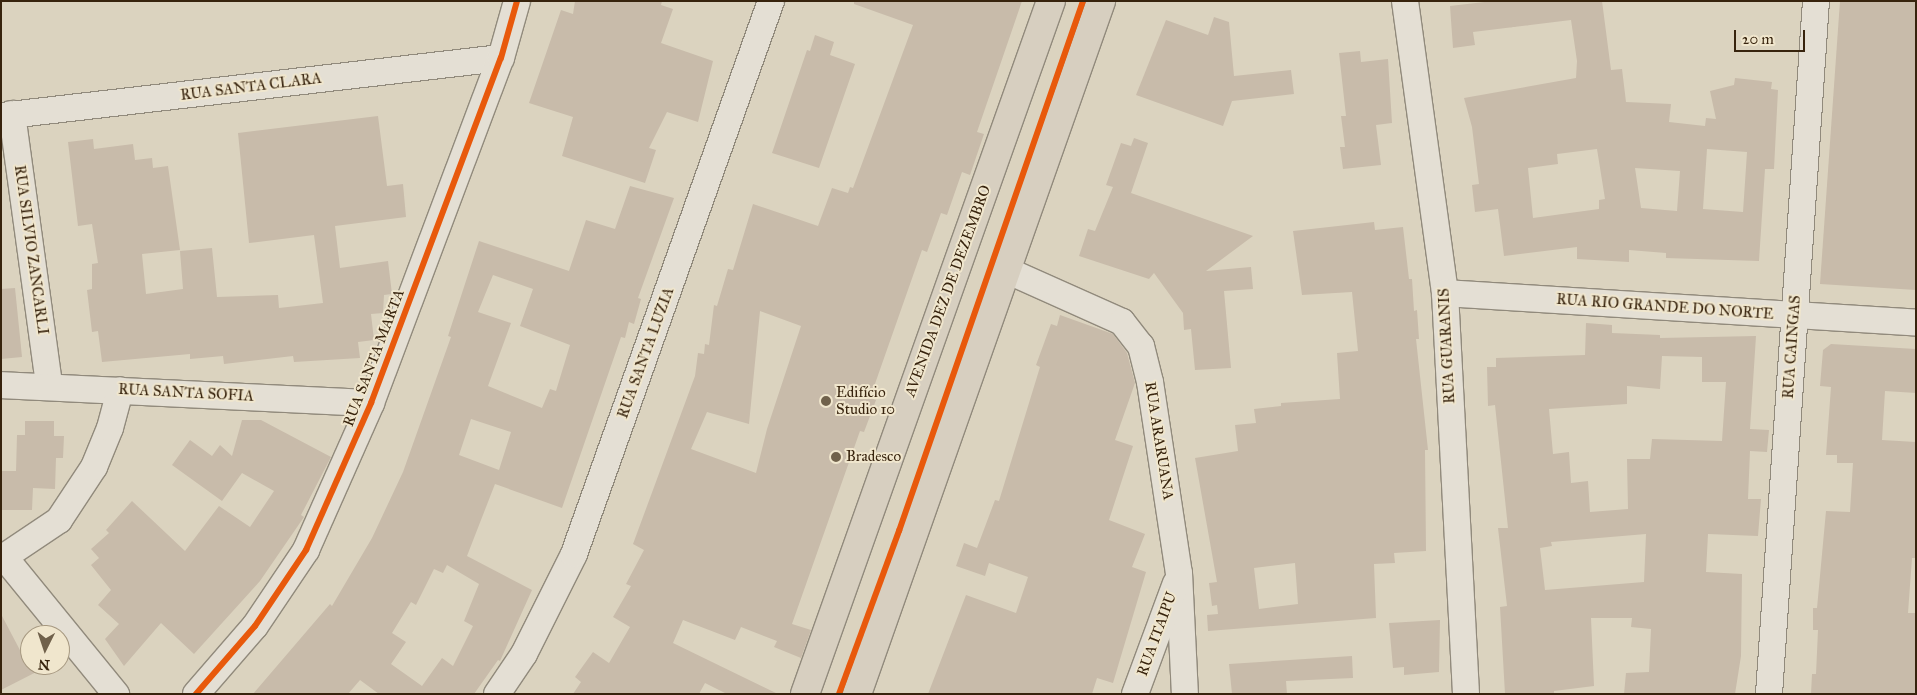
<!DOCTYPE html>
<meta charset="utf-8">
<style>
body{margin:0}
#map{position:relative;width:1917px;height:695px;overflow:hidden;background:#dbd3bf;font-family:"IM FELL Great Primer",serif}
div>[style]{position:absolute}
[style*='--x']{left:calc(var(--x)*1px);top:calc(var(--y)*1px);width:calc(var(--w)*1px);rotate:calc(var(--a)*1deg)}
.building>*{inset:0;background:#c8bbaa}
.roads{filter:drop-shadow(1px 0 #918a7c) drop-shadow(-1px 0 #918a7c) drop-shadow(0 1px #918a7c) drop-shadow(0 -1px #918a7c)}
.minor>*{height:26px;margin:-13px;padding:0 13px;transform-origin:13px;border-radius:13px;background:#e4dfd4}
.trunk>*{height:28px;margin:-14px;padding:0 14px;transform-origin:14px;border-radius:14px;background:#d7cfc0}
.cycleway>*{height:6px;margin:-3px;padding:0 3px;transform-origin:3px;border-radius:3px;background:#e8590c}
.dots>*{width:14px;height:14px;translate:-50% -50%;box-sizing:border-box;border:2px solid #f0e6cd;border-radius:50%}
span{translate:-50% -50%;white-space:nowrap;text-align:center;line-height:1.15;-webkit-text-stroke:4px #f0e6cd;paint-order:stroke}
.street-label{font-size:15px;color:#37230d}
.poi-label{font-size:15px;color:#37230d}
.left{translate:0 -50%;text-align:left}
.frame{position:absolute;inset:0;border:2px solid #37230d;pointer-events:none}
.north{position:absolute;left:20px;top:625px;width:50px;height:50px;box-sizing:border-box;background:#f0e6cd;border:1px solid #a69880;border-radius:50%;rotate:184deg;font-size:14px;font-weight:700;line-height:20px;text-align:center;color:#37230d}
.north::after{content:'';display:block;margin:auto;width:18px;height:22px;background:#70614b;clip-path:polygon(50% 0,100% 100%,50% 72%,0 100%)}
.scale{position:absolute;left:1734px;top:30px;width:71px;height:22px;box-sizing:border-box;border:2px solid #37230d;border-top:0;padding-left:6px;font-size:15px;line-height:18px;white-space:nowrap;color:#37230d;-webkit-text-stroke:4px #f0e6cd;paint-order:stroke}
</style>
<div id="map">
<div class="building">
<i style="clip-path:polygon(575px 1px,662px 1px,661px 5px,673px 9px,661px 43px,713px 61px,698px 122px,667px 112px,649px 148px,656px 150px,645px 183px,562px 156px,573px 117px,529px 103px,561px 10px,573px 14px)"></i>
<i style="clip-path:polygon(evenodd,854px 1px,1022px 1px,977px 132px,984px 134px,970px 175px,962px 172px,947px 215px,941px 213px,927px 252px,922px 250px,870px 398px,876px 400px,864px 432px,860px 431px,792px 624px,811px 630px,801px 658px,774px 647px,777px 641px,741px 627px,735px 640px,683px 620px,673px 643px,778px 694px,727px 694px,705px 683px,699px 694px,573px 694px,581px 682px,575px 677px,593px 652px,609px 663px,630px 627px,613px 617px,631px 586px,626px 584px,644px 550px,633px 544px,695px 376px,698px 353px,704px 354px,705px 344px,709px 345px,714px 305px,717px 306px,728px 269px,733px 270px,753px 204px,818px 226px,832px 188px,848px 193px,850px 187px,853px 188px,913px 25px,854px 4px,854px 1px,760px 311px,801px 326px,767px 429px,756px 473px,691px 449px,707px 412px,749px 424px,760px 311px)"></i>
<i style="clip-path:polygon(evenodd,1493px 1px,1602px 1px,1611px 70px,1622px 69px,1626px 102px,1671px 104px,1669px 122px,1705px 126px,1706px 118px,1716px 119px,1710px 91px,1734px 85px,1735px 78px,1772px 82px,1771px 89px,1778px 90px,1774px 169px,1765px 169px,1759px 261px,1666px 258px,1666px 253px,1629px 250px,1629px 262px,1577px 259px,1577px 247px,1504px 256px,1498px 209px,1475px 212px,1472px 185px,1479px 184px,1472px 127px,1464px 98px,1576px 78px,1577px 61px,1571px 20px,1473px 32px,1475px 45px,1453px 48px,1450px 6px,1493px 1px,1597px 149px,1605px 199px,1599px 200px,1599px 209px,1533px 218px,1528px 168px,1558px 164px,1557px 154px,1597px 149px,1493px 1px,1707px 149px,1747px 152px,1743px 212px,1703px 209px,1707px 149px,1493px 1px,1635px 168px,1680px 171px,1677px 211px,1641px 208px,1635px 168px)"></i>
<i style="clip-path:polygon(1840px 1px,1916px 1px,1916px 290px,1820px 284px)"></i>
<i style="clip-path:polygon(1214px 17px,1229px 22px,1234px 76px,1291px 70px,1294px 94px,1232px 101px,1223px 126px,1136px 95px,1166px 20px,1208px 35px)"></i>
<i style="clip-path:polygon(815px 35px,834px 42px,830px 55px,855px 64px,819px 168px,772px 153px,807px 50px,810px 51px)"></i>
<i style="clip-path:polygon(1360px 51px,1361px 62px,1388px 59px,1392px 123px,1376px 125px,1381px 165px,1343px 169px,1340px 147px,1345px 147px,1341px 116px,1346px 116px,1339px 53px)"></i>
<i style="clip-path:polygon(378px 116px,387px 186px,403px 184px,406px 217px,335px 226px,340px 268px,388px 261px,392px 294px,384px 295px,383px 313px,371px 314px,374px 340px,358px 342px,360px 358px,294px 362px,293px 356px,224px 364px,223px 356px,190px 359px,190px 354px,102px 362px,98px 331px,92px 332px,87px 290px,92px 289px,92px 264px,98px 263px,92px 224px,78px 226px,68px 142px,93px 139px,94px 149px,133px 144px,135px 160px,152px 158px,153px 168px,168px 166px,180px 250px,142px 254px,146px 294px,183px 289px,180px 251px,212px 248px,217px 297px,278px 295px,279px 308px,323px 303px,314px 235px,249px 243px,238px 133px)"></i>
<i style="clip-path:polygon(1134px 138px,1148px 143px,1131px 193px,1253px 236px,1206px 271px,1251px 267px,1253px 289px,1224px 291px,1231px 368px,1195px 370px,1191px 329px,1184px 330px,1183px 313px,1154px 273px,1149px 279px,1079px 256px,1088px 229px,1095px 231px,1113px 187px,1106px 185px,1121px 143px,1131px 146px)"></i>
<i style="clip-path:polygon(evenodd,630px 186px,674px 198px,638px 298px,641px 299px,634px 324px,629px 322px,625px 338px,621px 337px,562px 508px,495px 484px,467px 556px,532px 590px,500px 661px,498px 660px,474px 694px,379px 694px,360px 680px,348px 694px,253px 694px,330px 604px,332px 606px,372px 538px,403px 472px,451px 337px,448px 336px,479px 241px,569px 271px,586px 220px,615px 229px,630px 186px,493px 275px,533px 289px,520px 326px,570px 345px,556px 391px,550px 389px,542px 408px,488px 386px,511px 323px,478px 312px,493px 275px,630px 186px,471px 419px,511px 432px,499px 470px,459px 455px,471px 419px,630px 186px,447px 565px,479px 584px,464px 621px,473px 626px,453px 666px,442px 658px,422px 686px,391px 664px,406px 642px,392px 633px,411px 602px,416px 605px,434px 569px,443px 573px,447px 565px)"></i>
<i style="clip-path:polygon(evenodd,1374px 222px,1375px 230px,1403px 227px,1409px 279px,1412px 279px,1414px 311px,1417px 310px,1419px 339px,1416px 339px,1428px 450px,1425px 450px,1426px 551px,1394px 553px,1395px 563px,1374px 564px,1376px 618px,1208px 631px,1207px 615px,1218px 614px,1217px 605px,1212px 606px,1209px 583px,1217px 582px,1195px 458px,1238px 451px,1235px 425px,1256px 423px,1254px 409px,1281px 406px,1281px 403px,1340px 399px,1337px 353px,1358px 351px,1352px 292px,1302px 295px,1293px 231px,1374px 222px,1295px 563px,1298px 604px,1259px 609px,1254px 568px,1295px 563px)"></i>
<i style="clip-path:polygon(15px 288px,22px 357px,1px 359px,1px 289px)"></i>
<i style="clip-path:polygon(1060px 315px,1113px 334px,1127px 353px,1135px 383px,1115px 440px,1133px 446px,1109px 520px,1145px 534px,1132px 567px,1146px 572px,1113px 683px,1097px 678px,1092px 694px,928px 694px,966px 595px,1016px 613px,1028px 577px,989px 563px,985px 576px,956px 566px,964px 543px,977px 548px,995px 500px,999px 501px,1040px 367px,1036px 365px,1051px 324px,1057px 326px)"></i>
<i style="clip-path:polygon(evenodd,1586px 323px,1612px 325px,1612px 333px,1660px 335px,1660px 338px,1756px 336px,1750px 429px,1769px 430px,1767px 452px,1750px 451px,1748px 499px,1761px 499px,1758px 536px,1708px 534px,1706px 572px,1742px 574px,1741px 656px,1735px 694px,1624px 694px,1626px 673px,1649px 672px,1651px 629px,1631px 627px,1632px 618px,1591px 618px,1594px 686px,1554px 691px,1554px 694px,1505px 694px,1500px 607px,1507px 606px,1498px 528px,1508px 528px,1495px 405px,1488px 406px,1487px 367px,1496px 367px,1496px 358px,1585px 355px,1586px 323px,1662px 356px,1702px 357px,1702px 382px,1726px 382px,1722px 441px,1652px 439px,1650px 459px,1627px 459px,1628px 509px,1590px 512px,1588px 481px,1571px 483px,1569px 452px,1553px 454px,1549px 409px,1627px 404px,1627px 386px,1660px 389px,1662px 356px,1586px 323px,1646px 534px,1644px 582px,1545px 590px,1540px 548px,1552px 546px,1551px 542px,1646px 534px)"></i>
<i style="clip-path:polygon(1831px 344px,1916px 349px,1916px 393px,1885px 391px,1882px 440px,1916px 442px,1916px 558px,1912px 558px,1908px 613px,1916px 613px,1916px 694px,1811px 694px,1812px 674px,1816px 674px,1818px 630px,1813px 630px,1813px 608px,1817px 608px,1826px 511px,1850px 512px,1853px 463px,1837px 463px,1837px 455px,1826px 455px,1831px 387px,1820px 386px,1823px 350px)"></i>
<i style="clip-path:polygon(242px 420px,261px 420px,331px 457px,301px 515px,304px 517px,260px 581px,194px 654px,161px 623px,124px 666px,105px 639px,119px 624px,98px 605px,111px 590px,91px 565px,99px 558px,91px 549px,109px 533px,106px 530px,132px 501px,185px 551px,219px 506px,250px 527px,274px 491px,242px 473px,222px 501px,172px 465px,190px 440px,212px 456px,220px 445px,232px 456px)"></i>
<i style="clip-path:polygon(25px 421px,54px 421px,54px 436px,64px 436px,63px 458px,56px 458px,55px 489px,33px 488px,32px 510px,1px 510px,1px 471px,16px 471px,17px 435px,25px 435px)"></i>
<i style="clip-path:polygon(1px 614px,22px 654px,30px 650px,30px 665px,50px 665px,1px 690px)"></i>
<i style="clip-path:polygon(1440px 620px,1439px 672px,1404px 675px,1404px 667px,1393px 668px,1389px 623px)"></i>
<i style="clip-path:polygon(1352px 656px,1353px 678px,1286px 681px,1287px 694px,1232px 694px,1229px 664px)"></i>
</div>
<div class="roads">
<div class="minor">
<i style="--x:1405;--y:1;--w:295;--a:82.2"></i>
<i style="--x:1445;--y:293;--w:402;--a:87"></i>
<i style="--x:12;--y:114;--w:274;--a:82.2"></i>
<i style="--x:1;--y:116;--w:503;--a:-6.62"></i>
<i style="--x:1006;--y:270;--w:127;--a:24.1"></i>
<i style="--x:1122;--y:322;--w:31;--a:52"></i>
<i style="--x:1141;--y:346;--w:37;--a:76"></i>
<i style="--x:1150;--y:382;--w:193;--a:81.4"></i>
<i style="--x:1179;--y:573;--w:121;--a:87.2"></i>
<i style="--x:1445;--y:293;--w:472;--a:3.6"></i>
<i style="--x:1;--y:385;--w:370;--a:2.8"></i>
<i style="--x:5;--y:558;--w:176;--a:50.8"></i>
<i style="--x:1;--y:559;--w:70;--a:-33.9"></i>
<i style="--x:59;--y:520;--w:64;--a:-56.6"></i>
<i style="--x:94;--y:467;--w:42;--a:-67.7"></i>
<i style="--x:110;--y:428;--w:39;--a:-75"></i>
<i style="--x:196;--y:694;--w:90;--a:-49.1"></i>
<i style="--x:255;--y:626;--w:92;--a:-56.1"></i>
<i style="--x:306;--y:550;--w:161;--a:-66.1"></i>
<i style="--x:371;--y:403;--w:369;--a:-69.4"></i>
<i style="--x:501;--y:58;--w:59;--a:-74.3"></i>
<i style="--x:497;--y:694;--w:48;--a:-56"></i>
<i style="--x:524;--y:654;--w:112;--a:-63.4"></i>
<i style="--x:574;--y:554;--w:587;--a:-70.39"></i>
<i style="--x:1135;--y:694;--w:118;--a:-69.7"></i>
<i style="--x:1769;--y:694;--w:695;--a:-86.12"></i>
</div>
<div class="trunk">
<i style="--x:805;--y:694;--w:735;--a:-70.46"></i>
<i style="--x:857;--y:694;--w:735;--a:-70.6"></i>
</div>
</div>
<div class="cycleway">
<i style="--x:196;--y:694;--w:90;--a:-49.1"></i>
<i style="--x:255;--y:626;--w:92;--a:-56.1"></i>
<i style="--x:306;--y:550;--w:161;--a:-66.1"></i>
<i style="--x:371;--y:403;--w:369;--a:-69.4"></i>
<i style="--x:501;--y:58;--w:59;--a:-74.3"></i>
<i style="--x:839;--y:694;--w:174;--a:-69.8"></i>
<i style="--x:899;--y:531;--w:561;--a:-70.85"></i>
</div>
<div class="dots">
<i style="left:826px;top:401px;background:#70614b"></i>
<i style="left:836px;top:457px;background:#70614b"></i>
</div>
<div class="street-label">
<span style="left:251px;top:87px;rotate:-7deg">RUA SANTA CLARA</span>
<span style="left:31px;top:250px;rotate:82deg">RUA SILVIO ZANCARLI</span>
<span style="left:948px;top:291px;rotate:-70deg">AVENIDA DEZ DE DEZEMBRO</span>
<span style="left:1665px;top:307px;rotate:4deg">RUA RIO GRANDE DO NORTE</span>
<span style="left:1447px;top:346px;rotate:-93deg">RUA GUARANIS</span>
<span style="left:1792px;top:347px;rotate:-86deg">RUA CAINGAS</span>
<span style="left:646px;top:353px;rotate:-70deg">RUA SANTA LUZIA</span>
<span style="left:374px;top:358px;rotate:-69deg">RUA SANTA MARTA</span>
<span style="left:186px;top:393px;rotate:3deg">RUA SANTA SOFIA</span>
<span style="left:1159px;top:441px;rotate:81deg">RUA ARARUANA</span>
<span style="left:1157px;top:634px;rotate:-70deg">RUA ITAIPU</span>
</div>
<div class="poi-label">
<span class="left" style="left:836px;top:401px">Edifício<br>Studio 10</span>
<span class="left" style="left:846px;top:457px">Bradesco</span>
</div>
<div class="frame"></div>
<div class="north">N</div>
<div class="scale">20 m</div>
</div>
